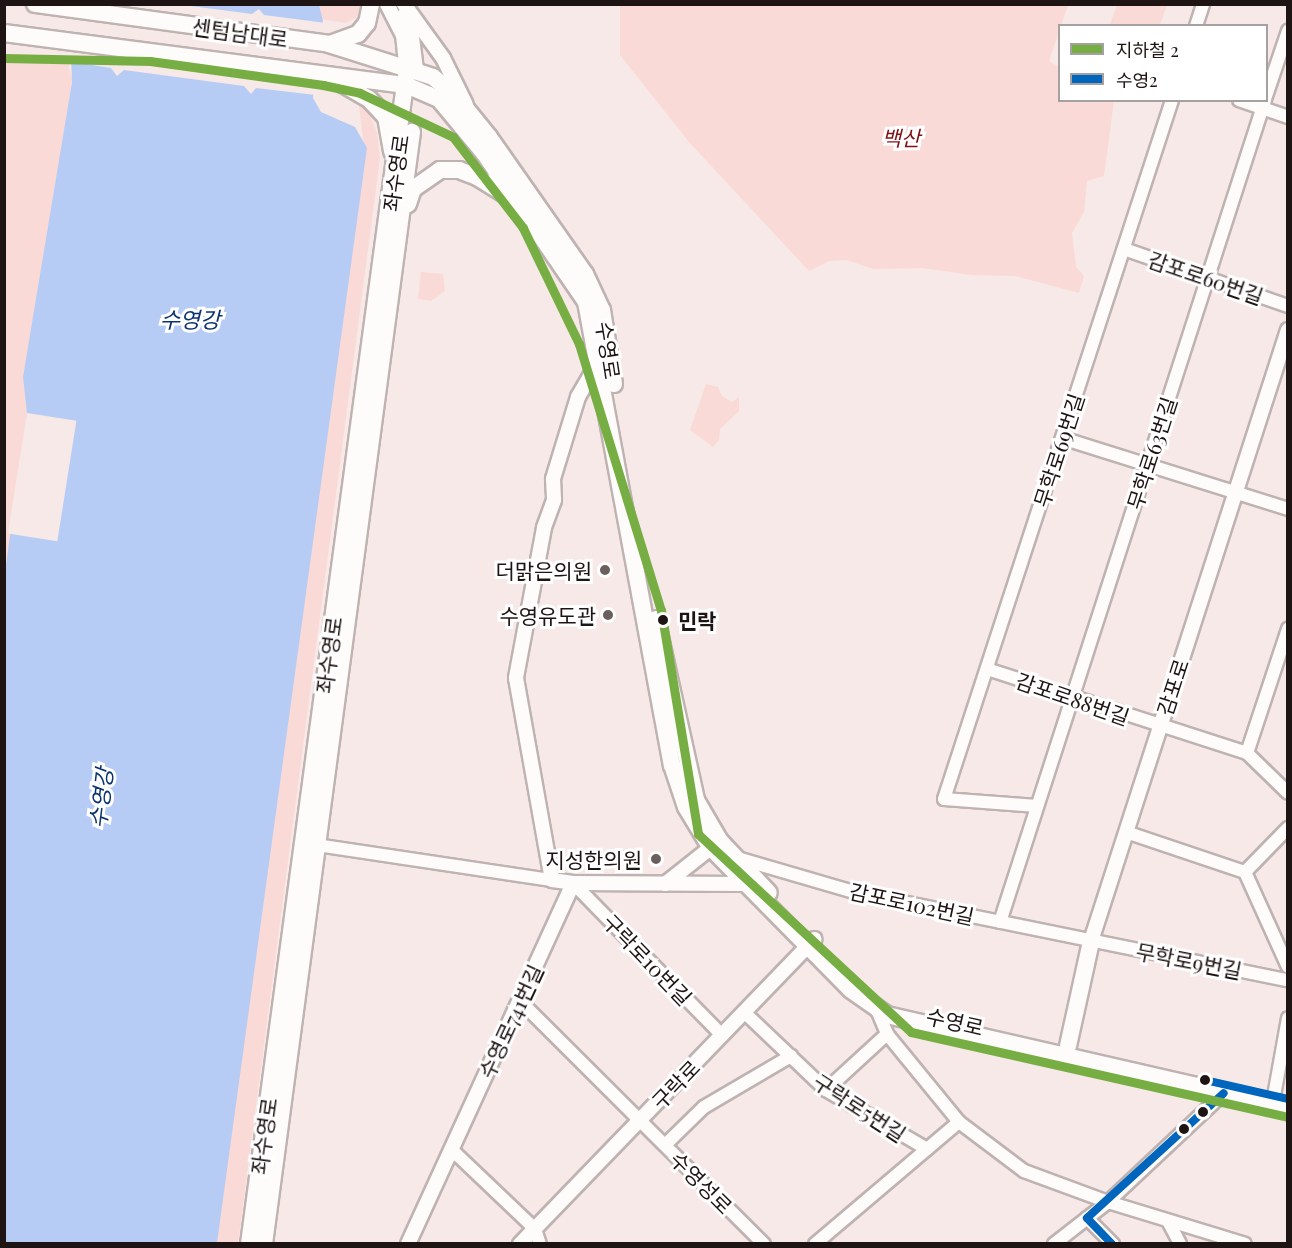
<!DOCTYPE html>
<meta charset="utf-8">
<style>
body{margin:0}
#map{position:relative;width:1292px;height:1248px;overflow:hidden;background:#f7e9e7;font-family:"Playfair Display","Noto Sans KR",serif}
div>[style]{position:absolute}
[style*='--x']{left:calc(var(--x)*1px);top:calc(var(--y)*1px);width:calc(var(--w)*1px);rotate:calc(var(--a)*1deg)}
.green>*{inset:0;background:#fadad7}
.water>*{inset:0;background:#b7ccf4}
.pier>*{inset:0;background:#f7e9e7;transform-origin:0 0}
.roads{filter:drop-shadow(2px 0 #bfb3b2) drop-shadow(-2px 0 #bfb3b2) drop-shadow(0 2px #bfb3b2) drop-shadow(0 -2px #bfb3b2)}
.minor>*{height:12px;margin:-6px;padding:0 6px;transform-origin:6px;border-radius:6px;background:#fefcfb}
.tertiary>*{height:14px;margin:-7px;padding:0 7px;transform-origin:7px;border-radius:7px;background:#fefcfb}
.secondary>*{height:16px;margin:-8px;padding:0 8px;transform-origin:8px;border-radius:8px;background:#fefcfb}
.bus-1>*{height:8px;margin:-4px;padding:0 4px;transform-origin:4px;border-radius:4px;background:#0065bd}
.metro-1>*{height:9px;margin:-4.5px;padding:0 4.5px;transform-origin:4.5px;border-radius:4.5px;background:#77ae43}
.dots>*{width:16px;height:16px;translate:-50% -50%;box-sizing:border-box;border:3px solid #fff;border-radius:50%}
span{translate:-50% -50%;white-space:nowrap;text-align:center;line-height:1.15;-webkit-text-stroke:6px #fff;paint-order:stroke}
.street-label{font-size:21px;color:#1e1413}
.park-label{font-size:21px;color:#801016;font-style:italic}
.poi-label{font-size:21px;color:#1e1413}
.right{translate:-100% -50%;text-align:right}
.stop-label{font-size:21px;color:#1e1413;font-weight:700}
.left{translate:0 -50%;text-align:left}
.water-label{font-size:22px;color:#0a3370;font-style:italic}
.frame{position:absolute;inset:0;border:6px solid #1e1413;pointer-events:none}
.legend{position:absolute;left:1058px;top:24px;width:210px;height:78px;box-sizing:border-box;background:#fff;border:2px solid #a5a1a1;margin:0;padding:8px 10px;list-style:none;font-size:18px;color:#1e1413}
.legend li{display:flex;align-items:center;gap:12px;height:30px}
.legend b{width:30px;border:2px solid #a5a1a1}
</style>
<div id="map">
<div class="green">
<i style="clip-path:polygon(362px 4px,358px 17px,345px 23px,310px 17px,303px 5px)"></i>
<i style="clip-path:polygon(620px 5px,1068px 5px,1049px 61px,1059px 67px,1060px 100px,1114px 101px,1104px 176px,1087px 181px,1084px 212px,1072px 233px,1076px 267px,1084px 276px,1079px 293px,1015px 276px,971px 275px,922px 268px,873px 269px,847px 260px,829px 261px,809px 271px,689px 142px,620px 55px)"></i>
<i style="clip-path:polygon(1117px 5px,1117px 4px,1167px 5px,1160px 25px,1115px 25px,1110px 24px)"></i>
<i style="clip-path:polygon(5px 58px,67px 59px,72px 79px,5px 594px)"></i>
<i style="clip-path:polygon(359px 106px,366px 107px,377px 132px,380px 158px,238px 1243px,208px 1244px,364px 147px)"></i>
<i style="clip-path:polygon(421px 272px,443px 274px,445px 291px,431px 301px,418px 299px)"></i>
<i style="clip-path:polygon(706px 384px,718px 387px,722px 396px,732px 402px,739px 397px,739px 411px,720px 429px,719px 440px,713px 447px,690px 430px)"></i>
</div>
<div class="water">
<i style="clip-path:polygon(69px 5px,319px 5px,323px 21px,313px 98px,321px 112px,355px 127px,367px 148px,217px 1243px,5px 1244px,5px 572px,27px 413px,23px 377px,72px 82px)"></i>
</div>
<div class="pier">
<i style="clip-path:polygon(66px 4px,176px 4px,252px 14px,259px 9px,264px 15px,326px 23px,316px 95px,256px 88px,251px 94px,244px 86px,124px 70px,117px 76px,111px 68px,68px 61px)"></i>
<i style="left:27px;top:413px;width:50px;height:122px;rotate:9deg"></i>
</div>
<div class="roads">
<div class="minor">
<i style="--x:1196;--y:26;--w:23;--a:-72"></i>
<i style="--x:1266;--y:96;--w:69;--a:-71.3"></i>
<i style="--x:1239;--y:100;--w:52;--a:19.1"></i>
<i style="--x:1124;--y:249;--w:174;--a:19.2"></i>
<i style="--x:1062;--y:438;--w:237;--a:17.4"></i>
<i style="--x:987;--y:669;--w:273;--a:17.9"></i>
<i style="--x:1247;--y:753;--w:57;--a:44.3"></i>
<i style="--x:1247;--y:753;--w:131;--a:-71.7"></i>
<i style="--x:1037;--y:806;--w:93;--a:-175.7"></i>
<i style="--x:944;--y:799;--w:735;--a:-71.93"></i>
<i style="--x:1126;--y:832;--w:126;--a:18.6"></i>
<i style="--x:1245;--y:872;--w:104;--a:65.6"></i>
<i style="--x:310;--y:844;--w:245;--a:8.5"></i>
<i style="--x:737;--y:858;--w:122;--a:16.2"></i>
<i style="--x:854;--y:892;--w:443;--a:11.5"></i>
<i style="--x:1245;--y:872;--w:62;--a:-45.7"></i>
<i style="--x:573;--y:883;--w:213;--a:45.6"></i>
<i style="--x:1000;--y:922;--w:864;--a:-72.13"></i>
<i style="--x:519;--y:1000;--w:346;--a:44.9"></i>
<i style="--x:877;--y:1010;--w:26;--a:67"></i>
<i style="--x:887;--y:1034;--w:114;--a:50.7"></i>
<i style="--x:959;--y:1122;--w:81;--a:37"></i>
<i style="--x:1024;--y:1171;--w:90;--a:20.3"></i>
<i style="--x:1108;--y:1202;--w:143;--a:17"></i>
<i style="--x:744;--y:1012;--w:113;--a:43.6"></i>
<i style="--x:826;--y:1090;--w:117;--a:30.3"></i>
<i style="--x:826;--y:1090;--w:83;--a:-42.6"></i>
<i style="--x:1274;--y:1096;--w:79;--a:-79.8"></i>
<i style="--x:665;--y:1145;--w:54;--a:-44.3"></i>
<i style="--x:704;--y:1107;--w:101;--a:-30.4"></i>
<i style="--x:451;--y:1149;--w:116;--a:43.6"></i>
<i style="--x:535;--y:1229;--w:16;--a:72"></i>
<i style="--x:1087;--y:1218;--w:37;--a:45"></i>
<i style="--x:1168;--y:1221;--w:26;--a:62"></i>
<i style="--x:815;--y:1244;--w:189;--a:-40.3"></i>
<i style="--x:1054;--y:1244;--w:68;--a:-37.9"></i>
<i style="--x:1108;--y:1202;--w:159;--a:-43.2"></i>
</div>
<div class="tertiary">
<i style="--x:387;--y:4;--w:35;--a:63"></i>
<i style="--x:403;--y:35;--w:31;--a:84"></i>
<i style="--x:404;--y:4;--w:67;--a:54.2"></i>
<i style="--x:443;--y:58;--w:52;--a:63.9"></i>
<i style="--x:405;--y:14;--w:16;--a:68"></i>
<i style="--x:411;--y:29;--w:41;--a:83"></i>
<i style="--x:600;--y:359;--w:44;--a:120.1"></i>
<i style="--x:578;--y:397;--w:86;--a:107"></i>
<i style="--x:553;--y:479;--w:21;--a:87"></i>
<i style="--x:554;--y:500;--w:30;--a:110"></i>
<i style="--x:544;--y:528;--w:153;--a:100.6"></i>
<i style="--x:516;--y:678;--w:205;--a:79.9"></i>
<i style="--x:552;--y:880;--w:21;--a:8"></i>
<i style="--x:573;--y:883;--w:171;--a:0.3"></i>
<i style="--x:665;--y:884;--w:68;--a:-38.4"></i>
<i style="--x:1091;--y:941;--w:642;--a:-72.13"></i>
<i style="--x:408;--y:1244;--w:397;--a:-65.4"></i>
<i style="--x:520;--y:1244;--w:424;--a:-46"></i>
</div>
<div class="secondary">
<i style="--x:35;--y:4;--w:297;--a:7.7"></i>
<i style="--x:329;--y:44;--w:109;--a:17.6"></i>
<i style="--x:433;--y:77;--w:28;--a:39"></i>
<i style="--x:455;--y:95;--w:54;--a:51"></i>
<i style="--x:489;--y:137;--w:167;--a:55"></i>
<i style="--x:585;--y:274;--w:40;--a:65"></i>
<i style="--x:602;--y:310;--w:75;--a:80.8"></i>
<i style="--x:4;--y:33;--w:405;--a:7.4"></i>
<i style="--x:406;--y:85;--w:36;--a:23"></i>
<i style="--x:439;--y:99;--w:70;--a:50.2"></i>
<i style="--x:484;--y:153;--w:181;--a:55.6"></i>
<i style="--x:586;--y:302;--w:471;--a:79.5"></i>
<i style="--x:672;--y:765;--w:44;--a:71.6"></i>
<i style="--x:686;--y:807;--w:48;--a:58.6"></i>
<i style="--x:711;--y:848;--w:199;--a:45.4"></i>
<i style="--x:851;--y:990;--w:44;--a:34.8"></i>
<i style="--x:887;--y:1015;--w:411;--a:12.9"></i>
<i style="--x:330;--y:44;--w:30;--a:-20"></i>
<i style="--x:358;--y:34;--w:14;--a:-51"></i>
<i style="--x:367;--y:23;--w:19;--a:-78"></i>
<i style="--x:336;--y:80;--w:38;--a:30"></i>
<i style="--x:369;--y:99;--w:25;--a:47"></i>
<i style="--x:386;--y:117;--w:35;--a:80"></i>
<i style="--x:408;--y:204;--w:16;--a:-72"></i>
<i style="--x:413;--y:189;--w:33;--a:-35"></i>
<i style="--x:440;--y:170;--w:19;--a:0"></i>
<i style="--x:459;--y:170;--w:19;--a:21"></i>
<i style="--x:477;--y:177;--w:46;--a:31.6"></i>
<i style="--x:656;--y:619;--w:185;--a:77.5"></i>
<i style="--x:696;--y:800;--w:48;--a:59.7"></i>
<i style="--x:720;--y:841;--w:71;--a:46.7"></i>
<i style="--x:1068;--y:1046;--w:107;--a:-77.6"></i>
<i style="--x:249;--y:1244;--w:1179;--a:-82.34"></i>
<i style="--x:264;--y:1244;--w:1122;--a:-82.42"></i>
</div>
</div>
<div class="bus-1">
<i style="--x:1205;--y:1080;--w:85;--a:12.9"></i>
<i style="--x:1112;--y:1244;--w:36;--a:-134"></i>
<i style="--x:1087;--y:1218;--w:185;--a:-42.4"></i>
</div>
<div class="metro-1">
<i style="--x:4;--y:58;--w:146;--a:1.2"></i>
<i style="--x:150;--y:61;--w:175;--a:7.9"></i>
<i style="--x:323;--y:85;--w:38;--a:12"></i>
<i style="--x:360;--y:93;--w:103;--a:25.3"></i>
<i style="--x:453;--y:137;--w:115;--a:52.4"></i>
<i style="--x:523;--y:228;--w:129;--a:64.2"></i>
<i style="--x:579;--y:344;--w:278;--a:72.9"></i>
<i style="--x:661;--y:610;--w:227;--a:80.6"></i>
<i style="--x:698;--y:834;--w:291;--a:42.9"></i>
<i style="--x:911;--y:1032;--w:386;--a:12.7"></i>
</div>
<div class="dots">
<i style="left:605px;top:570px;background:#6a5f5d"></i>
<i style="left:608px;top:615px;background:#6a5f5d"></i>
<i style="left:663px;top:620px;background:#1e1413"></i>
<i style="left:656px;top:859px;background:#6a5f5d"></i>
<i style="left:1205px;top:1080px;background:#1e1413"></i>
<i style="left:1203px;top:1112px;background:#1e1413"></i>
<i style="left:1184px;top:1129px;background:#1e1413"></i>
</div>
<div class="street-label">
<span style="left:240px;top:32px;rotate:8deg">센텀남대로</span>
<span style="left:395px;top:173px;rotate:-82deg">좌수영로</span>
<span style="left:1206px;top:277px;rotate:19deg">감포로60번길</span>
<span style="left:609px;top:350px;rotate:81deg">수영로</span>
<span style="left:1058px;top:450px;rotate:-72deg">무학로69번길</span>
<span style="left:1151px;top:453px;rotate:-72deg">무학로63번길</span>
<span style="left:328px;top:655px;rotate:-82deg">좌수영로</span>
<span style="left:1172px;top:687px;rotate:-72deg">감포로</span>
<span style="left:1073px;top:698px;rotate:19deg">감포로88번길</span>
<span style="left:912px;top:903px;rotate:12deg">감포로102번길</span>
<span style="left:648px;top:959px;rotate:46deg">구락로10번길</span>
<span style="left:1189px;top:960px;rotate:11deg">무학로9번길</span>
<span style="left:510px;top:1021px;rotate:-65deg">수영로741번길</span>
<span style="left:955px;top:1021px;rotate:13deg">수영로</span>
<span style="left:675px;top:1084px;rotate:-46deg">구락로</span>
<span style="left:860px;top:1107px;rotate:33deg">구락로5번길</span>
<span style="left:263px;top:1136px;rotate:-82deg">좌수영로</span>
<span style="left:702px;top:1182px;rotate:45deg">수영성로</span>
</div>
<div class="park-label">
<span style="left:901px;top:137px">백산</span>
</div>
<div class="poi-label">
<span class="right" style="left:592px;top:570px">더맑은의원</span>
<span class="right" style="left:596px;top:615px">수영유도관</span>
<span class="right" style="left:642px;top:859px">지성한의원</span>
</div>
<div class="stop-label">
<span class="left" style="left:678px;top:620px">민락</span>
</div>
<div class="water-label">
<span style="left:190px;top:320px">수영강</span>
<span style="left:101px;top:798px;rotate:-83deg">수영강</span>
</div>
<div class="frame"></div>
<ul class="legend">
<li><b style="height:8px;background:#77ae43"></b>지하철 2</li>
<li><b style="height:8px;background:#0065bd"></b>수영2</li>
</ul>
</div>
